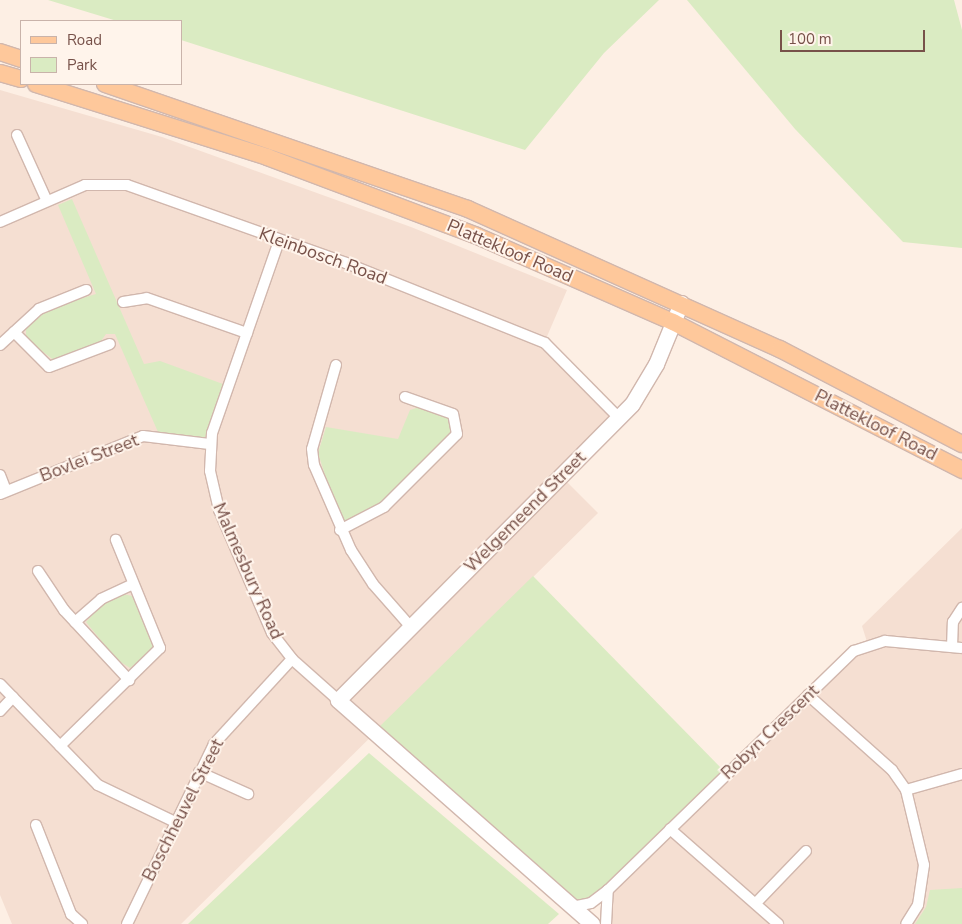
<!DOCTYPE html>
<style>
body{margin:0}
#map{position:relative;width:962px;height:924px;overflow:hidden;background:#fdefe4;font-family:"Nunito Sans",sans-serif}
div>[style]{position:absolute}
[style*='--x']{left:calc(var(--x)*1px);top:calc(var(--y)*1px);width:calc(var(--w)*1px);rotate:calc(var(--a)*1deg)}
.residential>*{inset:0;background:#f5dfd2}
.green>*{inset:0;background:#daebc2}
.roads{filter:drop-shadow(1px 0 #d1b7ad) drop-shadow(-1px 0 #d1b7ad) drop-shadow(0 1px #d1b7ad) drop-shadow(0 -1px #d1b7ad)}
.street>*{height:10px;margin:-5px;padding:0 5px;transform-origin:5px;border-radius:5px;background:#fff}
.secondary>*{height:15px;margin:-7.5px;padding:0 7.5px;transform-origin:7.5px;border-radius:7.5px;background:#fff}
.primary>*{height:16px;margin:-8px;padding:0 8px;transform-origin:8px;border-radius:8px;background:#fec89b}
span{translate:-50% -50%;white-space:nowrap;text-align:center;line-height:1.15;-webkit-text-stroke:4px #fff4eb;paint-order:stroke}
.street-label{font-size:18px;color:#775149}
.legend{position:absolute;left:20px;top:20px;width:162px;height:65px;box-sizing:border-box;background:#fff4eb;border:1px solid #c9b3aa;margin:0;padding:6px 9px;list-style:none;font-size:15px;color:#775149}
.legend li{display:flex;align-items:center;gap:10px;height:25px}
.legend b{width:25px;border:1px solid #c9b3aa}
.scale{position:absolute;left:780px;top:30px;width:145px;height:22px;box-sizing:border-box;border:2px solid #775149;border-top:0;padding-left:6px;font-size:15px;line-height:18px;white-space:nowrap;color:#775149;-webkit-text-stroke:4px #fff4eb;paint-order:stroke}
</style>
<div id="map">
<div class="residential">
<i style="clip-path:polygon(0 90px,162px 137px,411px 227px,567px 290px,542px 348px,620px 426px,565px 480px,598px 513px,181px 924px,12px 924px,0 895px)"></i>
<i style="clip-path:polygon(962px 528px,962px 924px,607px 924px,608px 890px,848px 657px,868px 645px,862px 626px)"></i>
</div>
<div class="green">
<i style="clip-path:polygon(48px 0,659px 0,604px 53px,525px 150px,181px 40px,181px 21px,117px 21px)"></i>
<i style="clip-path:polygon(687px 0,954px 0,962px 30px,962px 248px,903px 242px,795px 129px)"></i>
<i style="clip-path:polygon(72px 199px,144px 364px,160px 361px,223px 384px,204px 440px,158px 432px,115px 334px,106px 334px,98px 345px,55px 361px,26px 339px,26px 328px,50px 308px,96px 294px,58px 205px)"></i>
<i style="clip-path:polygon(423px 406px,449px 416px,453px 435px,383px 503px,348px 522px,339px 519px,318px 453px,326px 427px,398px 439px,410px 410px)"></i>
<i style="clip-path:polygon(533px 576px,723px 770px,596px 894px,583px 900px,574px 899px,376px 730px)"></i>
<i style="clip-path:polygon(123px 594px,132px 596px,155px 647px,130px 668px,116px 659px,86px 622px,104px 602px)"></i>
<i style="clip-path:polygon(369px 753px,559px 914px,548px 924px,188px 924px)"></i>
<i style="clip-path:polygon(962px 888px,962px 924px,915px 924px,926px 907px,930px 890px)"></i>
</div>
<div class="roads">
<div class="street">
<i style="--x:17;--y:135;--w:72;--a:65.6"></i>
<i style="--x:0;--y:222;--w:93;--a:-23.5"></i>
<i style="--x:85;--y:185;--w:42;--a:0"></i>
<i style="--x:127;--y:185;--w:232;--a:19.6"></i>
<i style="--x:346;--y:263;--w:214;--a:21.9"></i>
<i style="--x:545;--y:343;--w:105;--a:45.4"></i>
<i style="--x:279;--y:241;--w:203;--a:109.2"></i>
<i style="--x:212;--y:433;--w:38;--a:93"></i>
<i style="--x:210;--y:471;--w:40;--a:77"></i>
<i style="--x:219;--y:510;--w:134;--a:66.7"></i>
<i style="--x:272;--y:633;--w:33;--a:52"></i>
<i style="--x:292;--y:659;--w:62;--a:41.7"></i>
<i style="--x:123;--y:302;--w:24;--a:-9"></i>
<i style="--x:147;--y:298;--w:106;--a:19.3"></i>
<i style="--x:14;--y:332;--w:49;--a:45"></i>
<i style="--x:49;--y:367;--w:65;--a:-20.7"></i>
<i style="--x:0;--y:345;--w:53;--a:-42.7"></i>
<i style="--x:39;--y:309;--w:51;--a:-22"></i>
<i style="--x:336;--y:365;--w:87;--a:105.9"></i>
<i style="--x:312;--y:449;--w:16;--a:83"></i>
<i style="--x:314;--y:465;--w:93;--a:66.5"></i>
<i style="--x:351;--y:550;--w:40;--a:57.1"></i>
<i style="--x:373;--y:584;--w:55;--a:48.7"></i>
<i style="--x:0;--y:475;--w:17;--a:69"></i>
<i style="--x:0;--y:494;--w:154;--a:-22.1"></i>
<i style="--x:143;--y:436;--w:67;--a:6.8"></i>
<i style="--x:340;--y:530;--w:50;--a:-27.6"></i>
<i style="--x:384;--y:507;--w:103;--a:-45"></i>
<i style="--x:457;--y:434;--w:20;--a:-101"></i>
<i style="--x:453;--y:414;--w:51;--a:-160.5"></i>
<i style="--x:38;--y:571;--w:47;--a:56.3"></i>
<i style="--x:64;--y:610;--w:96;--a:47.1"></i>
<i style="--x:75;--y:622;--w:35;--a:-41"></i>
<i style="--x:101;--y:599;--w:35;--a:-25"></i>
<i style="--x:952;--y:647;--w:25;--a:-88"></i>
<i style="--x:953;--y:622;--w:17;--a:-57"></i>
<i style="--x:0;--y:684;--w:141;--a:45.9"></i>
<i style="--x:98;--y:785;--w:85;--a:25.7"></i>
<i style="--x:808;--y:695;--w:113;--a:41.8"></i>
<i style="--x:892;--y:770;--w:24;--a:55"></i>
<i style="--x:906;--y:790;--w:77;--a:76.5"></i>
<i style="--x:924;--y:865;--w:40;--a:98.5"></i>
<i style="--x:918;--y:905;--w:22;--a:122"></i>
<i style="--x:0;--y:711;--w:19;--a:-47"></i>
<i style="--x:60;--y:746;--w:140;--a:-44.4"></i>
<i style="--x:160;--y:648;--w:117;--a:-112.2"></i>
<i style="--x:199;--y:772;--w:54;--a:24.2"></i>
<i style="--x:906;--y:790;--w:58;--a:-15.9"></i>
<i style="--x:36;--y:825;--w:96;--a:68.5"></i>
<i style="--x:71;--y:914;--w:15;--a:42"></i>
<i style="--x:670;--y:829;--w:144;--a:41.3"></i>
<i style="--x:756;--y:903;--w:72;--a:-46.1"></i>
<i style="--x:572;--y:907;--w:19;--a:-12"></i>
<i style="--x:591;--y:903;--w:21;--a:-37"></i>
<i style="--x:608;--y:890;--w:343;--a:-44.2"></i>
<i style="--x:854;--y:651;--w:33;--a:-18"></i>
<i style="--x:885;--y:641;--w:77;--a:5.2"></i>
<i style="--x:127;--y:924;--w:200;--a:-64.2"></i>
<i style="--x:214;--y:744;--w:115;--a:-47.5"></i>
<i style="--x:606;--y:924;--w:34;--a:-87"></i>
</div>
<div class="secondary">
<i style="--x:592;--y:924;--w:339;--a:-138.6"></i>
<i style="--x:338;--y:700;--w:417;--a:-45.2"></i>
<i style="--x:632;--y:404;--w:47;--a:-59"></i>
<i style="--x:656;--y:364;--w:66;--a:-67.7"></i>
</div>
<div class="primary">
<i style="--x:0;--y:52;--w:22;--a:18"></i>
<i style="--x:0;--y:73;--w:22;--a:16"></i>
<i style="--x:36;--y:84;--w:242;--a:17.5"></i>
<i style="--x:267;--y:157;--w:224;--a:20.6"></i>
<i style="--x:477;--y:236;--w:214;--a:23.7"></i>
<i style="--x:673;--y:322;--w:325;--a:27.1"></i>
<i style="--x:105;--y:84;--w:384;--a:19"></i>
<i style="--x:468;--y:209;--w:342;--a:24.2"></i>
<i style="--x:780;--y:349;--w:205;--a:27.6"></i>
</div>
</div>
<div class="street-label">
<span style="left:510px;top:251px;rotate:23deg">Plattekloof Road</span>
<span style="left:323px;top:256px;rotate:20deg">Kleinbosch Road</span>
<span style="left:876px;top:425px;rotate:27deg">Plattekloof Road</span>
<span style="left:89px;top:458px;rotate:-21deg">Bovlei Street</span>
<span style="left:525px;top:512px;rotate:-45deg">Welgemeend Street</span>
<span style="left:248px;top:571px;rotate:66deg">Malmesbury Road</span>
<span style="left:770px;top:732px;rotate:-44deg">Robyn Crescent</span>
<span style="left:183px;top:810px;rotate:-63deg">Boschheuvel Street</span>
</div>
<ul class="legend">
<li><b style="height:6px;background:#fec89b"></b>Road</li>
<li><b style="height:14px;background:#daebc2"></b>Park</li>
</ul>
<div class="scale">100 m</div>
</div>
